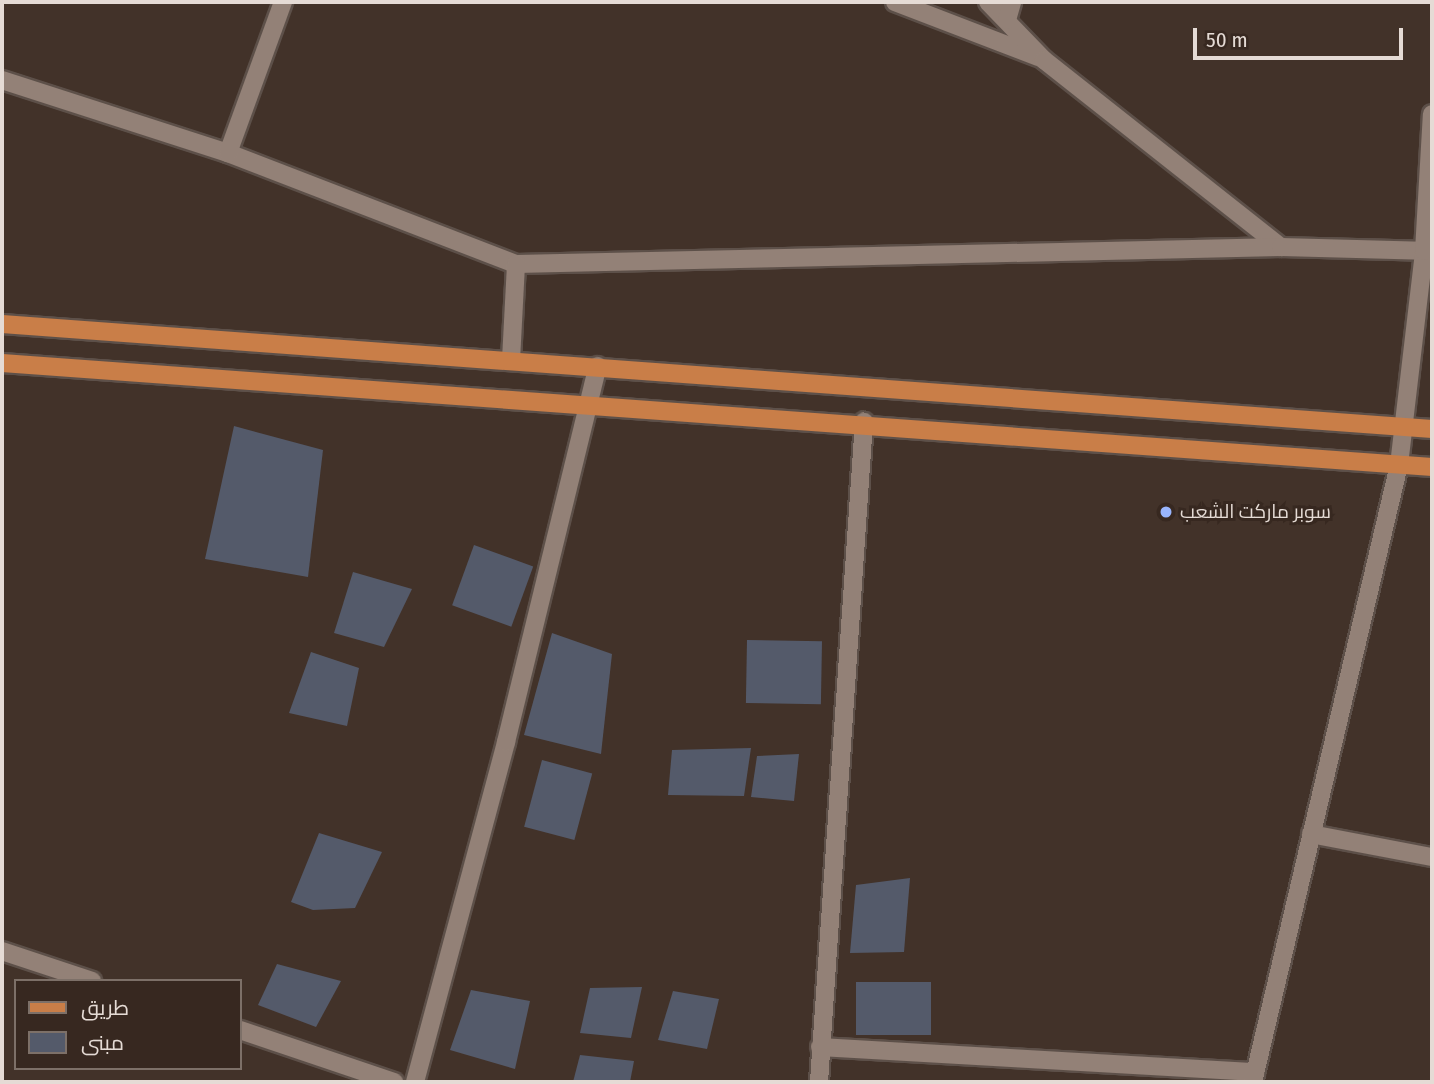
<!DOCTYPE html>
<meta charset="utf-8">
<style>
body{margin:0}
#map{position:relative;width:1434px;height:1084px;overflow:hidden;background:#423229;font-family:"Fira Sans Condensed",Cairo,sans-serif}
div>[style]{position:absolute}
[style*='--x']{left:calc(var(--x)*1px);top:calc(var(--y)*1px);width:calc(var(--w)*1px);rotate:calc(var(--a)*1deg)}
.building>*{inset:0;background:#545a6a;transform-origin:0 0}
.roads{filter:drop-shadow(2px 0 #5d5049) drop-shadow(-2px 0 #5d5049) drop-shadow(0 2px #5d5049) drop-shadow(0 -2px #5d5049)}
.street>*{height:18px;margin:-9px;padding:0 9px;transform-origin:9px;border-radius:9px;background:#938177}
.primary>*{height:18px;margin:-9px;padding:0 9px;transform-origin:9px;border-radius:9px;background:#c97e48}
.dots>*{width:19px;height:19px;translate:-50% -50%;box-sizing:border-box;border:4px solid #372820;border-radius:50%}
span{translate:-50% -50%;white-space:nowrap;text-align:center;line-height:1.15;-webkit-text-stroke:6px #372820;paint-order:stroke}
.poi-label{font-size:19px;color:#e5dbd5}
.left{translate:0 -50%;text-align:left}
.frame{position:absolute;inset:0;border:4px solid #e5dbd5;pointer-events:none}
.legend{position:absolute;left:14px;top:979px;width:228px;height:91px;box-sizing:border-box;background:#372820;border:2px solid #7d7068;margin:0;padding:9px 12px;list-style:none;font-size:21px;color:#e5dbd5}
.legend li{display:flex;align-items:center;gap:14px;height:35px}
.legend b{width:35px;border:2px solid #7d7068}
.scale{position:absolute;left:1193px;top:28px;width:210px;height:32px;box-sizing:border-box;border:4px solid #e5dbd5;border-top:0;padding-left:9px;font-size:21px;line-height:24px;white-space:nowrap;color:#e5dbd5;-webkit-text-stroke:5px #372820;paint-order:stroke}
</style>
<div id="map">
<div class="building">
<i style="clip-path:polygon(234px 426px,323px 450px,308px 577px,205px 559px)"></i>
<i style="left:474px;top:545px;width:63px;height:64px;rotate:20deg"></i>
<i style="clip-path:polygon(353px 572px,412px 589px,384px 647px,334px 633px)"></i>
<i style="clip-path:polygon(552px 633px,612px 654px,601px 754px,524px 735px)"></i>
<i style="left:747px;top:640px;width:75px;height:63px;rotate:1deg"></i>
<i style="clip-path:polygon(311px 652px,359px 668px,347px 726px,289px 713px)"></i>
<i style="clip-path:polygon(751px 748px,744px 796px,668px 795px,672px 750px)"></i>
<i style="clip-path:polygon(799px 754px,794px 801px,751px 797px,757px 756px)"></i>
<i style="left:542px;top:760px;width:52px;height:69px;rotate:15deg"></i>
<i style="clip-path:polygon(319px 833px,382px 852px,355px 908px,313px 910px,291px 902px)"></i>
<i style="clip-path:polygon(910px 878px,904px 952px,850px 953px,856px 885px)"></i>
<i style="clip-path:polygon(277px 964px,341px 981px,316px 1027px,258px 1005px)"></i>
<i style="left:931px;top:982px;width:53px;height:75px;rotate:90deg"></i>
<i style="clip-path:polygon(642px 987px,631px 1038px,580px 1033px,590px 988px)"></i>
<i style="clip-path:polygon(471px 990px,530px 1001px,515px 1069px,450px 1050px)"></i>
<i style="clip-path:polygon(673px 991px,719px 999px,707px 1049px,658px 1040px)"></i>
<i style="clip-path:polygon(580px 1055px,634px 1061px,630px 1082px,573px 1082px)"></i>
</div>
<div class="roads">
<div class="street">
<i style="--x:895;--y:2;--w:153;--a:21"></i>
<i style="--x:988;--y:2;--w:81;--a:46"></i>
<i style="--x:1044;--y:60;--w:302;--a:38.3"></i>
<i style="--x:1007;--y:20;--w:19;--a:-74"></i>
<i style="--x:2;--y:80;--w:237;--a:17.9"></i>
<i style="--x:228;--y:153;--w:309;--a:21.1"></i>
<i style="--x:516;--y:264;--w:765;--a:-1.27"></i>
<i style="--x:1281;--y:247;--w:151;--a:1.5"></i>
<i style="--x:228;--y:153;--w:161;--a:-70"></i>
<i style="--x:511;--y:360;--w:96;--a:-87"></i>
<i style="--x:1311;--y:834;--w:123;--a:10.8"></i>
<i style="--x:2;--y:951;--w:95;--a:18.4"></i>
<i style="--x:240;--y:1030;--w:163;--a:18.7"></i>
<i style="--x:820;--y:1047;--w:436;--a:3.3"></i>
<i style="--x:415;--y:1082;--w:352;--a:-75"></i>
<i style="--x:506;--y:742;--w:387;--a:-76.3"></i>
<i style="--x:819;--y:1082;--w:662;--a:-86.1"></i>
<i style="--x:1253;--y:1082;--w:634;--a:-76.69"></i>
<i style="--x:1399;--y:465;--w:215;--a:-83.3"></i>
<i style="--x:1424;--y:251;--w:137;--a:-86.7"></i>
</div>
<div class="primary">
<i style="--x:2;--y:324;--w:1434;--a:4.2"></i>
<i style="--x:2;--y:363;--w:1434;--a:4.16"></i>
</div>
</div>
<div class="dots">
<i style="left:1166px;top:512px;background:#99b5fd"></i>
</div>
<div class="poi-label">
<span class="left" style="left:1180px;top:512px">سوبر ماركت الشعب</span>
</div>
<div class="frame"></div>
<ul class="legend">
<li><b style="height:9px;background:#c97e48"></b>طريق</li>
<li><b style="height:19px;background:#545a6a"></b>مبنى</li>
</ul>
<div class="scale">50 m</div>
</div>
